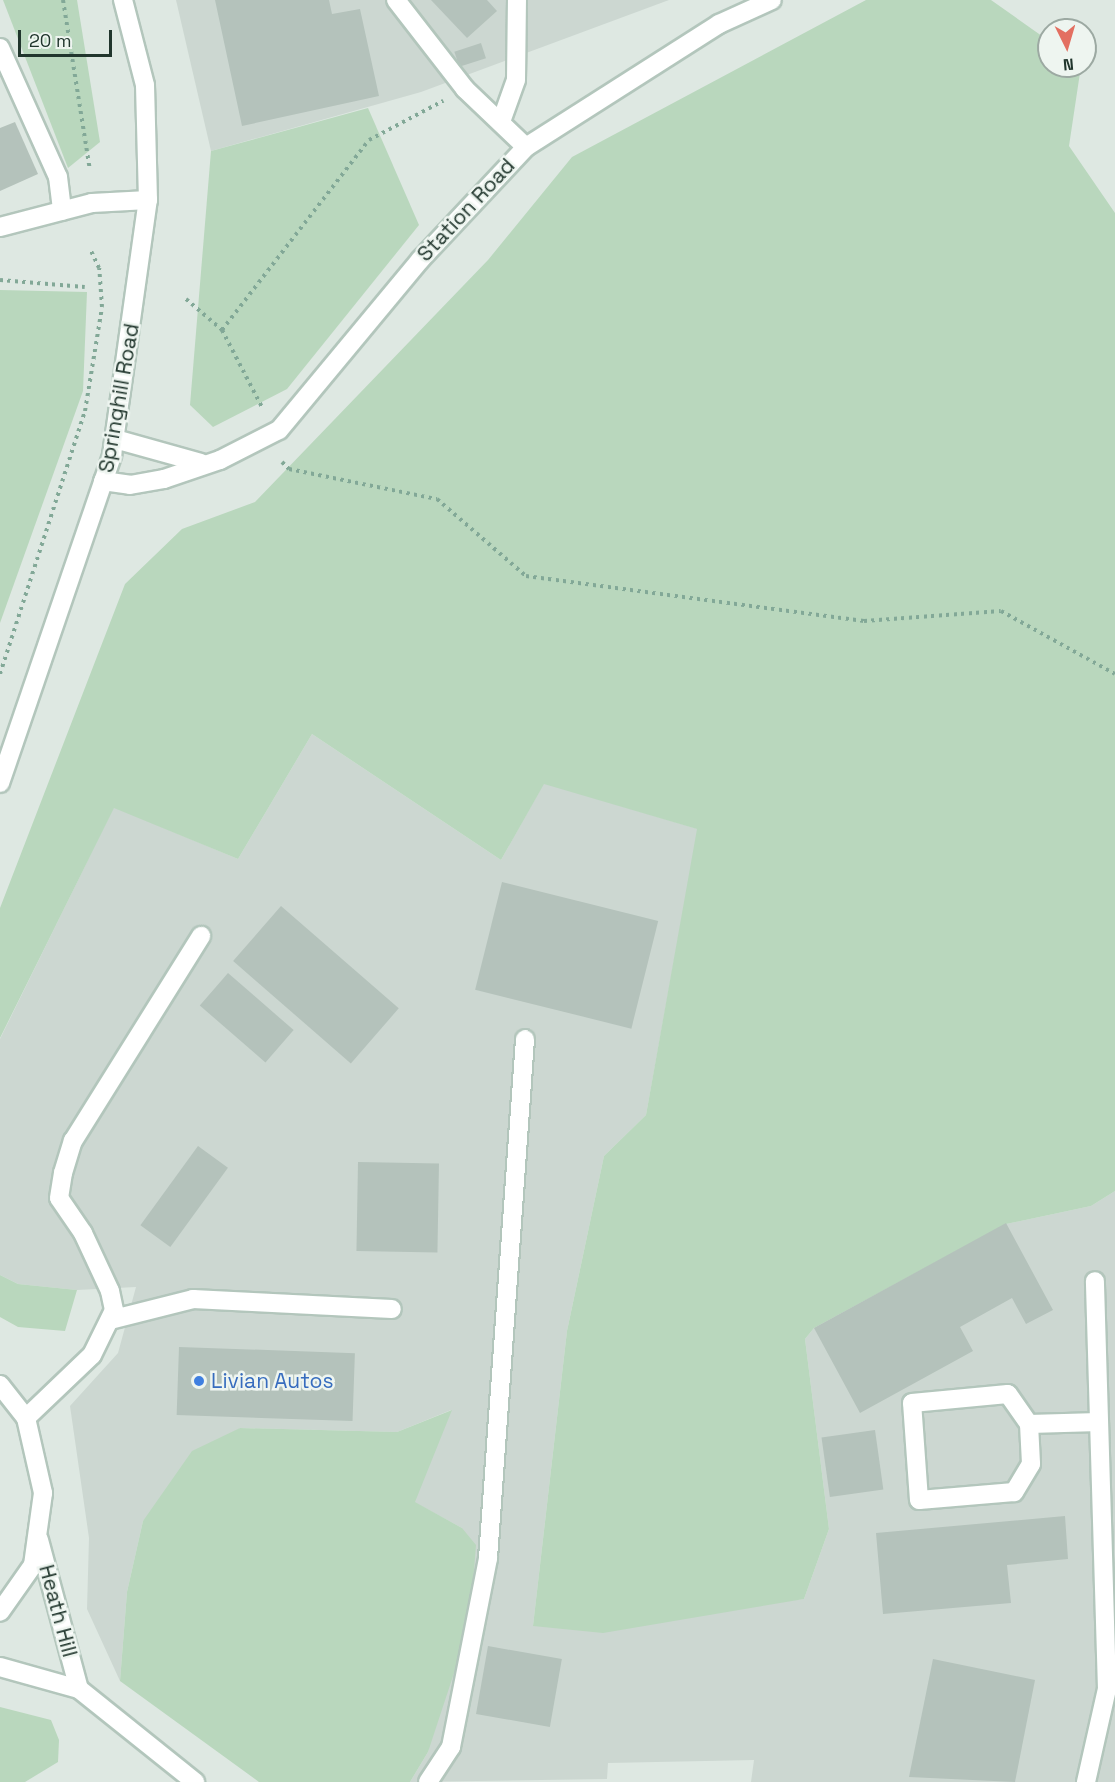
<!DOCTYPE html>
<style>
body{margin:0}
#map{position:relative;width:1115px;height:1782px;overflow:hidden;background:#dee8e2;font-family:"Space Grotesk",sans-serif}
div>[style]{position:absolute}
[style*='--x']{left:calc(var(--x)*1px);top:calc(var(--y)*1px);width:calc(var(--w)*1px);rotate:calc(var(--a)*1deg)}
.built>*{inset:0;background:#ccd7d1}
.green>*{inset:0;background:#b9d7bd}
.building>*{inset:0;background:#b4c2bb;transform-origin:0 0}
.path>*{height:4px;margin-top:-2px;transform-origin:0;background:repeating-linear-gradient(90deg,#82a897 0 3px,transparent 0 7.5px)}
.roads{filter:drop-shadow(2px 0 #b3c6bc) drop-shadow(-2px 0 #b3c6bc) drop-shadow(0 2px #b3c6bc) drop-shadow(0 -2px #b3c6bc)}
.lane>*{height:18px;margin:-9px;padding:0 9px;transform-origin:9px;border-radius:9px;background:#fff}
.street>*{height:18px;margin:-9px;padding:0 9px;transform-origin:9px;border-radius:9px;background:#fff}
.secondary>*{height:18px;margin:-9px;padding:0 9px;transform-origin:9px;border-radius:9px;background:#fff}
.dots>*{width:16px;height:16px;translate:-50% -50%;box-sizing:border-box;border:3px solid #eef5f0;border-radius:50%}
span{translate:-50% -50%;white-space:nowrap;text-align:center;line-height:1.15;-webkit-text-stroke:5px #eef5f0;paint-order:stroke}
.street-label{font-size:21px;color:#21362d}
.shop-label{font-size:21px;color:#366cbe}
.left{translate:0 -50%;text-align:left}
.north{position:absolute;left:1037px;top:18px;width:60px;height:60px;box-sizing:border-box;background:#eef5f0;border:2px solid #9ca9a2;border-radius:50%;rotate:175deg;font-size:16px;font-weight:700;line-height:24px;text-align:center;color:#21362d}
.north::after{content:'';display:block;margin:auto;width:21px;height:27px;background:#e36f61;clip-path:polygon(50% 0,100% 100%,50% 72%,0 100%)}
.scale{position:absolute;left:18px;top:30px;width:94px;height:27px;box-sizing:border-box;border:3px solid #21362d;border-top:0;padding-left:8px;font-size:18px;line-height:21px;white-space:nowrap;color:#21362d;-webkit-text-stroke:4px #eef5f0;paint-order:stroke}
</style>
<div id="map">
<div class="built">
<i style="clip-path:polygon(176px 0,669px 0,421px 92px,211px 151px)"></i>
<i style="clip-path:polygon(312px 734px,501px 860px,544px 783px,698px 829px,646px 1115px,604px 1156px,567px 1331px,533px 1626px,804px 1599px,829px 1529px,805px 1339px,814px 1328px,1006px 1224px,1091px 1206px,1115px 1191px,1115px 1782px,751px 1782px,754px 1760px,608px 1763px,607px 1779px,410px 1782px,428px 1752px,462px 1528px,414px 1502px,451px 1410px,397px 1432px,240px 1428px,143px 1521px,127px 1592px,120px 1681px,87px 1609px,89px 1538px,70px 1406px,118px 1353px,136px 1287px,77px 1290px,18px 1284px,0 1275px,0 1039px,114px 807px,238px 859px)"></i>
</div>
<div class="green">
<i style="clip-path:polygon(3px 0,77px 0,100px 142px,68px 168px)"></i>
<i style="clip-path:polygon(866px 0,991px 0,1049px 41px,1049px 66px,1081px 66px,1069px 146px,1115px 213px,1115px 1191px,1091px 1206px,1006px 1224px,814px 1328px,805px 1339px,829px 1529px,804px 1599px,603px 1633px,533px 1626px,567px 1331px,604px 1156px,646px 1115px,697px 829px,544px 784px,501px 860px,312px 734px,238px 859px,114px 808px,0 1038px,0 908px,125px 584px,182px 529px,255px 502px,488px 260px,572px 157px)"></i>
<i style="clip-path:polygon(368px 108px,419px 225px,287px 389px,213px 427px,190px 405px,211px 151px)"></i>
<i style="clip-path:polygon(0 290px,87px 292px,83px 391px,0 623px)"></i>
<i style="clip-path:polygon(0 1275px,18px 1284px,77px 1290px,65px 1331px,18px 1327px,0 1317px)"></i>
<i style="clip-path:polygon(452px 1410px,415px 1502px,462px 1528px,476px 1545px,473px 1584px,456px 1667px,428px 1752px,410px 1782px,259px 1782px,120px 1681px,127px 1592px,143px 1521px,192px 1451px,240px 1428px,397px 1432px)"></i>
<i style="clip-path:polygon(0 1707px,51px 1720px,59px 1740px,58px 1762px,25px 1782px,0 1782px)"></i>
</div>
<div class="building">
<i style="clip-path:polygon(215px 0,329px 0,332px 14px,360px 9px,379px 96px,242px 126px)"></i>
<i style="clip-path:polygon(431px 0,487px 0,497px 11px,467px 38px)"></i>
<i style="left:481px;top:43px;width:16px;height:28px;rotate:72deg"></i>
<i style="clip-path:polygon(15px 122px,38px 174px,0 191px,0 128px)"></i>
<i style="left:502px;top:882px;width:161px;height:111px;rotate:14deg"></i>
<i style="left:281px;top:906px;width:156px;height:73px;rotate:41deg"></i>
<i style="left:228px;top:973px;width:87px;height:43px;rotate:41deg"></i>
<i style="left:198px;top:1146px;width:37px;height:98px;rotate:36deg"></i>
<i style="left:358px;top:1162px;width:81px;height:89px;rotate:1deg"></i>
<i style="clip-path:polygon(1006px 1223px,1053px 1310px,1026px 1324px,1012px 1298px,960px 1327px,973px 1351px,860px 1413px,814px 1328px)"></i>
<i style="left:179px;top:1347px;width:176px;height:68px;rotate:2deg"></i>
<i style="left:875px;top:1430px;width:60px;height:54px;rotate:82deg"></i>
<i style="clip-path:polygon(1065px 1516px,1068px 1559px,1007px 1565px,1011px 1603px,883px 1614px,876px 1533px)"></i>
<i style="left:488px;top:1646px;width:75px;height:69px;rotate:10deg"></i>
<i style="clip-path:polygon(933px 1659px,1035px 1680px,1015px 1782px,909px 1777px)"></i>
</div>
<div class="path">
<i style="--x:63;--y:0;--w:172;--a:81"></i>
<i style="--x:0;--y:280;--w:85;--a:4.7"></i>
<i style="--x:186;--y:299;--w:48;--a:40.7"></i>
<i style="--x:222;--y:330;--w:89;--a:62.6"></i>
<i style="--x:222;--y:330;--w:240;--a:-52.3"></i>
<i style="--x:369;--y:140;--w:84;--a:-27.8"></i>
<i style="--x:282;--y:462;--w:10;--a:45"></i>
<i style="--x:289;--y:469;--w:151;--a:11.5"></i>
<i style="--x:437;--y:499;--w:118;--a:40.9"></i>
<i style="--x:526;--y:576;--w:341;--a:7.6"></i>
<i style="--x:864;--y:621;--w:137;--a:-4.2"></i>
<i style="--x:1001;--y:611;--w:130;--a:28.9"></i>
<i style="--x:0;--y:674;--w:276;--a:-72.1"></i>
<i style="--x:85;--y:411;--w:105;--a:-80.7"></i>
<i style="--x:102;--y:307;--w:39;--a:-94"></i>
<i style="--x:99;--y:268;--w:19;--a:-115"></i>
</div>
<div class="roads">
<div class="lane">
<i style="--x:396;--y:0;--w:113;--a:52.2"></i>
<i style="--x:465;--y:89;--w:84;--a:43.6"></i>
<i style="--x:0;--y:48;--w:141;--a:65.8"></i>
<i style="--x:58;--y:177;--w:34;--a:83"></i>
<i style="--x:502;--y:119;--w:41;--a:-70.3"></i>
<i style="--x:516;--y:80;--w:80;--a:-89.3"></i>
<i style="--x:110;--y:1291;--w:64;--a:-115"></i>
<i style="--x:83;--y:1233;--w:42;--a:-124.4"></i>
<i style="--x:59;--y:1198;--w:25;--a:-81"></i>
<i style="--x:63;--y:1173;--w:34;--a:-73"></i>
<i style="--x:73;--y:1141;--w:242;--a:-58"></i>
<i style="--x:110;--y:1320;--w:86;--a:-14.2"></i>
<i style="--x:193;--y:1299;--w:199;--a:2.9"></i>
<i style="--x:1029;--y:1424;--w:40;--a:87.1"></i>
<i style="--x:1031;--y:1464;--w:33;--a:121"></i>
<i style="--x:1014;--y:1492;--w:95;--a:175.2"></i>
<i style="--x:919;--y:1500;--w:97;--a:-94.1"></i>
<i style="--x:912;--y:1403;--w:96;--a:-5.4"></i>
<i style="--x:1008;--y:1394;--w:37;--a:55"></i>
<i style="--x:1029;--y:1424;--w:70;--a:-1.6"></i>
<i style="--x:428;--y:1782;--w:42;--a:-56.7"></i>
<i style="--x:451;--y:1747;--w:193;--a:-78.9"></i>
<i style="--x:488;--y:1558;--w:520;--a:-85.92"></i>
<i style="--x:1086;--y:1782;--w:95;--a:-77.3"></i>
<i style="--x:1107;--y:1689;--w:408;--a:-91.7"></i>
</div>
<div class="street">
<i style="--x:0;--y:227;--w:95;--a:-14.6"></i>
<i style="--x:92;--y:203;--w:56;--a:-3.1"></i>
<i style="--x:115;--y:439;--w:89;--a:15.6"></i>
<i style="--x:103;--y:481;--w:27;--a:8"></i>
<i style="--x:130;--y:485;--w:35;--a:-10"></i>
<i style="--x:164;--y:479;--w:59;--a:-18.7"></i>
<i style="--x:220;--y:460;--w:66;--a:-27"></i>
<i style="--x:279;--y:430;--w:221;--a:-50.3"></i>
<i style="--x:420;--y:260;--w:155;--a:-46.8"></i>
<i style="--x:526;--y:147;--w:229;--a:-32.5"></i>
<i style="--x:719;--y:24;--w:58;--a:-24.4"></i>
<i style="--x:26;--y:1418;--w:91;--a:-43.7"></i>
<i style="--x:92;--y:1355;--w:50;--a:-63.9"></i>
<i style="--x:114;--y:1310;--w:19;--a:-102"></i>
</div>
<div class="secondary">
<i style="--x:0;--y:783;--w:347;--a:-71.1"></i>
<i style="--x:112;--y:455;--w:258;--a:-82"></i>
<i style="--x:148;--y:200;--w:115;--a:-91.5"></i>
<i style="--x:145;--y:85;--w:88;--a:-104.5"></i>
<i style="--x:0;--y:1385;--w:42;--a:51.8"></i>
<i style="--x:26;--y:1418;--w:77;--a:77.2"></i>
<i style="--x:43;--y:1493;--w:73;--a:97.9"></i>
<i style="--x:33;--y:1565;--w:57;--a:125.1"></i>
<i style="--x:39;--y:1540;--w:154;--a:75"></i>
<i style="--x:0;--y:1667;--w:82;--a:15.6"></i>
<i style="--x:79;--y:1689;--w:149;--a:38.7"></i>
</div>
</div>
<div class="dots">
<i style="left:199px;top:1381px;background:#3f7fe0"></i>
</div>
<div class="street-label">
<span style="left:466px;top:210px;rotate:-47deg">Station Road</span>
<span style="left:119px;top:398px;rotate:-80deg">Springhill Road</span>
<span style="left:58px;top:1611px;rotate:75deg">Heath Hill</span>
</div>
<div class="shop-label">
<span class="left" style="left:211px;top:1381px">Livian Autos</span>
</div>
<div class="north">N</div>
<div class="scale">20 m</div>
</div>
